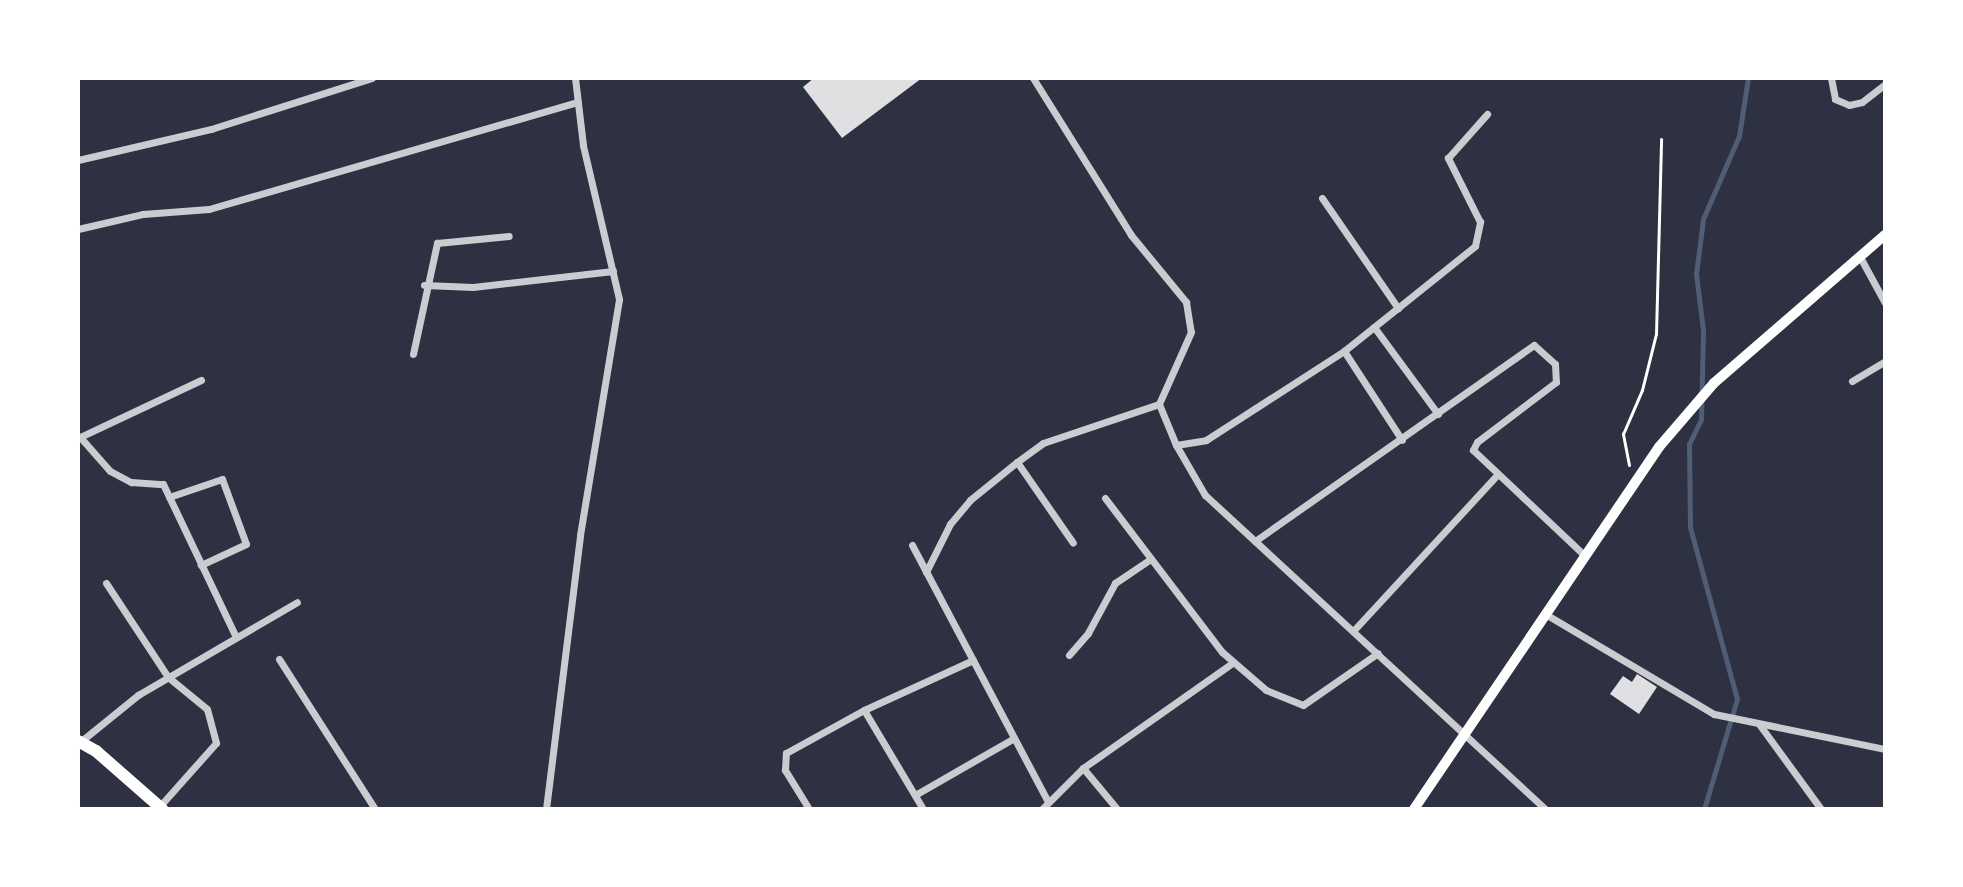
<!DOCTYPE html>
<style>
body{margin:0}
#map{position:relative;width:1963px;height:887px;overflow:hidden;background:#2d3142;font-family:"PT Sans",sans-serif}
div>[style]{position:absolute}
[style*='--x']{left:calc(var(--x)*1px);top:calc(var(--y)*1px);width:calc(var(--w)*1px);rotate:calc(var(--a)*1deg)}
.stream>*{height:5px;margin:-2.5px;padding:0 2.5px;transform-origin:2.5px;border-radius:2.5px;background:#4f5d75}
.building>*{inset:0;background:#e0e0e3}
.path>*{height:3px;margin:-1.5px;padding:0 1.5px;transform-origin:1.5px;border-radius:1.5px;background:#fff}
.minor>*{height:7px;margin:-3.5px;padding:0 3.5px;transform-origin:3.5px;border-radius:3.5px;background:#caccd0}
.secondary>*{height:10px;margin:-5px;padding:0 5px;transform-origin:5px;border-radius:5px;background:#fff}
.primary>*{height:12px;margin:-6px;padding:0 6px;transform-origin:6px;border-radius:6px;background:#fff}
span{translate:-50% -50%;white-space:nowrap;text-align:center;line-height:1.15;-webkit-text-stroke:7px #fff;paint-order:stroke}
.frame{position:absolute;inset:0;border:80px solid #fff;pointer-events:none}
</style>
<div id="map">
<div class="stream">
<i style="--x:1704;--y:809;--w:115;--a:-73.3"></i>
<i style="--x:1737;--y:699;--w:178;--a:-105.3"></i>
<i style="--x:1690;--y:527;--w:83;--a:-90.7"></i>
<i style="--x:1689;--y:444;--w:28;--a:-64"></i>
<i style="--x:1701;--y:419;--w:89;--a:-88.7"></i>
<i style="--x:1703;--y:330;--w:56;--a:-97.1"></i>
<i style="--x:1696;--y:274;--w:55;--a:-82.7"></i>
<i style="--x:1703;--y:219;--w:90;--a:-66.6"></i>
<i style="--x:1739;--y:136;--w:59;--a:-81.2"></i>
</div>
<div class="building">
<i style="clip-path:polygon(814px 78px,922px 78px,842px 138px,803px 87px)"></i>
<i style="clip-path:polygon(1637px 674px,1657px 687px,1639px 714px,1610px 694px,1623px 676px,1632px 682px)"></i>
</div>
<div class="path">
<i style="--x:1629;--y:465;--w:32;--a:-101"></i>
<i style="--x:1623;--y:434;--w:48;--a:-66.6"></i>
<i style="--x:1642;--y:390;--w:58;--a:-76"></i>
<i style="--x:1656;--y:334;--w:195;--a:-88.5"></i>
</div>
<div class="minor">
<i style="--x:1033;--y:78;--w:185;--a:58"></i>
<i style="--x:1131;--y:235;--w:87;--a:50.6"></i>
<i style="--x:1186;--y:302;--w:30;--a:81"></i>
<i style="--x:1191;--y:332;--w:79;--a:114"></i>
<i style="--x:1159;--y:404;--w:44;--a:67.5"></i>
<i style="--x:1176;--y:445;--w:30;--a:-9"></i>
<i style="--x:1206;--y:440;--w:164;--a:-32.8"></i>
<i style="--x:1344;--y:351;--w:168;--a:-38.7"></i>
<i style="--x:1475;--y:246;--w:25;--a:-78"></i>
<i style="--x:1480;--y:222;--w:72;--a:-116.6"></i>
<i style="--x:1448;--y:158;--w:59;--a:-48.4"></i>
<i style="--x:1831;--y:78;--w:21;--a:79"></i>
<i style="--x:1835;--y:99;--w:15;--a:23"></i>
<i style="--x:1849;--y:105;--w:13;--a:-13"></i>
<i style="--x:1862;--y:102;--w:29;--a:-38"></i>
<i style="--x:78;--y:160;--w:137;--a:-13.1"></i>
<i style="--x:211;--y:129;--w:169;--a:-17.6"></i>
<i style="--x:1322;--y:198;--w:134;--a:55.4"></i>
<i style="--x:78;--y:229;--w:67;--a:-13"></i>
<i style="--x:143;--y:214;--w:66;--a:-4.3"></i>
<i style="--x:209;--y:209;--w:384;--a:-16.2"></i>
<i style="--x:1860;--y:257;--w:52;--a:61.5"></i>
<i style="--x:424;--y:285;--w:49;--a:2.3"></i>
<i style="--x:473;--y:287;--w:141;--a:-6.5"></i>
<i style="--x:1374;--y:327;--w:108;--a:53.7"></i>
<i style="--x:1344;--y:351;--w:106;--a:56.9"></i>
<i style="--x:413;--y:354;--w:114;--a:-77.8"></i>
<i style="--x:437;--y:243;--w:72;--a:-5.6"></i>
<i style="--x:201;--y:380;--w:134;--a:154.8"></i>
<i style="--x:80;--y:437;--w:45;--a:48.6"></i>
<i style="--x:110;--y:471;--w:24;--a:28"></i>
<i style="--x:131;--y:482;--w:32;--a:4"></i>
<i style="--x:163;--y:484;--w:170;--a:64.5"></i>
<i style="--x:1852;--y:381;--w:39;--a:-31"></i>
<i style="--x:1176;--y:445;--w:58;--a:59.9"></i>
<i style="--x:1205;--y:495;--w:463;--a:42.7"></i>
<i style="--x:1017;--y:462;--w:98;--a:55.3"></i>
<i style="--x:169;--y:497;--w:56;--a:-18.8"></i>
<i style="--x:222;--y:479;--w:69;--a:69.7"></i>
<i style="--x:246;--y:544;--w:50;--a:155"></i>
<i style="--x:1105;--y:498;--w:193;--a:52.8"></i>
<i style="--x:1222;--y:652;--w:58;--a:40.8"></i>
<i style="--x:1266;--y:690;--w:40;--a:22"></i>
<i style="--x:1303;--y:705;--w:91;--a:-34.7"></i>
<i style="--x:1255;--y:541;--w:341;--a:-35.1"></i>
<i style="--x:1534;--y:345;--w:28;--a:42"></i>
<i style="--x:1555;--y:364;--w:18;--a:87"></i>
<i style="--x:1556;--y:382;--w:99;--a:142.8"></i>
<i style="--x:1477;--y:442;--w:9;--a:117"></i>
<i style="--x:1473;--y:450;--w:154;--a:43.4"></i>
<i style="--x:912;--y:545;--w:291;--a:62.1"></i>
<i style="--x:926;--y:572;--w:54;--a:-63.4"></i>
<i style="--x:950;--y:524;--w:31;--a:-50"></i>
<i style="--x:970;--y:500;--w:60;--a:-39"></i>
<i style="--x:1017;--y:462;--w:32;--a:-36"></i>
<i style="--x:1043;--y:443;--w:122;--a:-18.6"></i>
<i style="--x:106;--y:583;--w:113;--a:56.6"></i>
<i style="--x:168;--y:677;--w:50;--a:39.4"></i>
<i style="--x:207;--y:709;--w:35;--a:75"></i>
<i style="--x:216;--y:743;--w:86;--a:131.7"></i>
<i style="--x:1547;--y:615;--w:194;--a:30.7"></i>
<i style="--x:1714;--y:714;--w:175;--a:11.6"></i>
<i style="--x:1354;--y:630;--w:211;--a:-47.3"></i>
<i style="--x:1069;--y:655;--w:29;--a:-49"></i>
<i style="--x:1088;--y:633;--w:57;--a:-61.6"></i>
<i style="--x:1115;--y:583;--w:40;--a:-34"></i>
<i style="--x:279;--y:659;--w:178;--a:57.4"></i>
<i style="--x:1759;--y:724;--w:105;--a:53.9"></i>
<i style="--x:80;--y:742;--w:75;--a:-39"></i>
<i style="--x:138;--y:695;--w:184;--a:-30.3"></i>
<i style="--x:1083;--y:768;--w:53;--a:50.3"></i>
<i style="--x:915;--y:795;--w:114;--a:-29.9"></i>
<i style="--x:546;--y:809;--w:276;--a:-82.9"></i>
<i style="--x:580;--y:535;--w:239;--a:-80.6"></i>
<i style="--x:619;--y:299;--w:158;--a:-103.2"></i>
<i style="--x:583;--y:145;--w:67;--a:-96.8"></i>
<i style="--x:809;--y:809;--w:46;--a:-121.6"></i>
<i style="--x:785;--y:770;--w:17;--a:-87"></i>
<i style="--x:786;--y:753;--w:89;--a:-28.9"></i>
<i style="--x:923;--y:809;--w:115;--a:-120.8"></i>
<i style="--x:864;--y:710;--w:120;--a:-24.6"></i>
<i style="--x:1042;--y:809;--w:58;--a:-45"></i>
<i style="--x:1083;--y:768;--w:184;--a:-35.1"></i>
</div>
<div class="secondary">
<i style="--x:1414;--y:809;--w:437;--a:-55.9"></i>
<i style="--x:1659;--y:447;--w:84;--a:-49.3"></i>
<i style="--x:1714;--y:383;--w:226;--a:-40.9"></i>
</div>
<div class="primary">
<i style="--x:78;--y:741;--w:21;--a:29"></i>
<i style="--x:96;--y:751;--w:88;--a:41.3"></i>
</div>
<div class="frame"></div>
</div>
